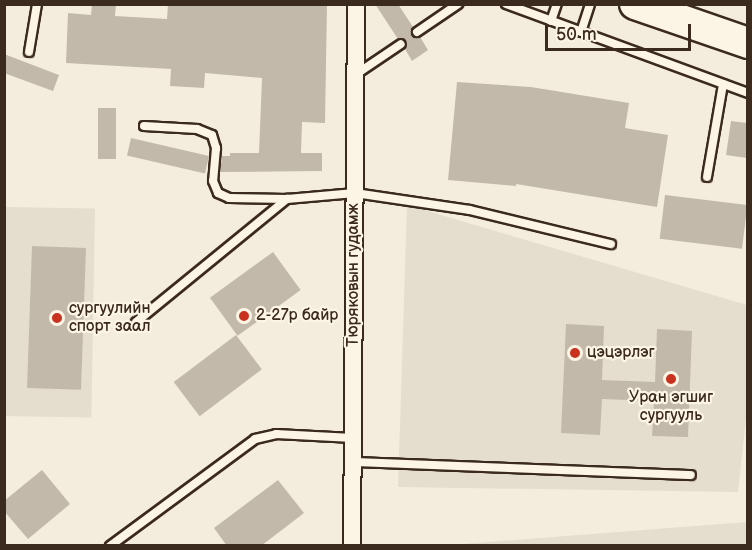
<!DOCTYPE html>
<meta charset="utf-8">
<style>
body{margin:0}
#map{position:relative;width:752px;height:550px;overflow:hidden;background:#f4eddd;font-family:"Balsamiq Sans",sans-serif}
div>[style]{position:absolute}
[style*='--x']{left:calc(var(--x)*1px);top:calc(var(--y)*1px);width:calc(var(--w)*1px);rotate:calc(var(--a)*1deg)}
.built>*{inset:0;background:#e5ddce;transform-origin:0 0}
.building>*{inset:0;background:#c3b9aa;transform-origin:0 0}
.roads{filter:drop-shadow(2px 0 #3b2a1e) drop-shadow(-2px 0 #3b2a1e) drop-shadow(0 2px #3b2a1e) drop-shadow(0 -2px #3b2a1e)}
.lane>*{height:8px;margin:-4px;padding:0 4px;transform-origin:4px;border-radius:4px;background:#fcf5e5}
.street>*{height:16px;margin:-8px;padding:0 8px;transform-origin:8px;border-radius:8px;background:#fcf5e5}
.highway>*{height:30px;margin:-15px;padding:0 15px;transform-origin:15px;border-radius:15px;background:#fcf5e5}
.dots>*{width:16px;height:16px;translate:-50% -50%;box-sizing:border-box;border:3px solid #fcf5e5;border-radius:50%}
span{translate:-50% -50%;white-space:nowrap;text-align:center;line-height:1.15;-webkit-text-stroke:4.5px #fcf5e5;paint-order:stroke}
.street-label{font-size:16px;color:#3b2a1e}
.poi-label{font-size:16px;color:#3b2a1e}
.left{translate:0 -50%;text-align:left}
.frame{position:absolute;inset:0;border:6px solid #3b2a1e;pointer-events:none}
.scale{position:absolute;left:545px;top:24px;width:146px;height:27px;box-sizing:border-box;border:3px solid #3b2a1e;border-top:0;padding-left:8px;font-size:18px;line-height:21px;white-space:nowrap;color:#3b2a1e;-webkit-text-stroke:4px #fcf5e5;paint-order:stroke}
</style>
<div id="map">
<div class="built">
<i style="clip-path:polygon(407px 205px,747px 305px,748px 400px,738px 492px,398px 487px)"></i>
<i style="left:5px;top:207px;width:90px;height:209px;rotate:1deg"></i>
<i style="clip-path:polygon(747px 522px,747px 545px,449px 545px)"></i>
</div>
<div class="building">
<i style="clip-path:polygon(92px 4px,116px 4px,115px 16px,167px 19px,168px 4px,327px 4px,325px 123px,302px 122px,301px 153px,322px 153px,322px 171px,220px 172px,222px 156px,230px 156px,230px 153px,259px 153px,262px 78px,205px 73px,204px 88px,170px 86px,171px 69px,66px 63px,68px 13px,91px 15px)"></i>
<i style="clip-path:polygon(375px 4px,398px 4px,413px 27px,411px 35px,420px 37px,428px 50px,412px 61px,405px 49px,407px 41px,398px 39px)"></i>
<i style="clip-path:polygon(4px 54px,59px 75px,53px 91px,4px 73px)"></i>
<i style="clip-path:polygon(457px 82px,531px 87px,629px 103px,625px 128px,668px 135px,657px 207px,516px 184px,516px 186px,448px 180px)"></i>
<i style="left:98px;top:108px;width:18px;height:51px"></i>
<i style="clip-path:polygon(731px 121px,747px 123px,747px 158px,726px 155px)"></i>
<i style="left:209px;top:156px;width:18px;height:80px;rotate:103deg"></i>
<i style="left:665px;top:195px;width:83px;height:44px;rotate:7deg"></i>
<i style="left:32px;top:246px;width:54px;height:142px;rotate:2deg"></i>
<i style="left:273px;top:252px;width:47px;height:78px;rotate:54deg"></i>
<i style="clip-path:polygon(566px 324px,604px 326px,602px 380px,655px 382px,657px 329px,692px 331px,688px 437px,652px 436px,654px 401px,602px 399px,600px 435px,561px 433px)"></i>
<i style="left:236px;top:335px;width:43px;height:78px;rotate:53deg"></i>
<i style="clip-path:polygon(42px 470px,70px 504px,28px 539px,4px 511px,4px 501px)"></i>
<i style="clip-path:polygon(278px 480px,304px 513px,261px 546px,227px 546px,214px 528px)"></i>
</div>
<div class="roads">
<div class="lane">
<i style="--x:506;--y:4;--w:258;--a:20.2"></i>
<i style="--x:551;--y:21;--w:18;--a:-71"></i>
<i style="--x:417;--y:32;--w:50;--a:-34.3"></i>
<i style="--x:581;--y:32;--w:29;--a:-72"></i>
<i style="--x:29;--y:52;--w:49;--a:-80.5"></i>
<i style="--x:355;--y:75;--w:55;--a:-34"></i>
<i style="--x:144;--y:126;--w:53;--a:3.2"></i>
<i style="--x:197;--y:129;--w:16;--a:22"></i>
<i style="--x:212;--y:135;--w:14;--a:73"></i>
<i style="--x:216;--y:148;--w:33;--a:95"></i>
<i style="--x:213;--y:181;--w:13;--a:67"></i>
<i style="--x:218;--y:193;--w:12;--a:24"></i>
<i style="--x:229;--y:198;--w:58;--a:1"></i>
<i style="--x:287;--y:199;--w:68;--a:-5"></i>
<i style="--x:355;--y:193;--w:116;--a:8.4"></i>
<i style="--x:470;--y:210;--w:145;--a:13.6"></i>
<i style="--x:707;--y:177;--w:94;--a:-80.2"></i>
<i style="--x:136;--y:322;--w:195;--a:-39.2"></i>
<i style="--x:353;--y:462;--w:338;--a:2.2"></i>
<i style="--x:110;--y:546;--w:180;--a:-36.4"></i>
<i style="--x:255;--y:439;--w:22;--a:-13"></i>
<i style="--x:276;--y:434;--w:77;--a:3"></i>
</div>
<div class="street">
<i style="--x:352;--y:546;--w:542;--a:-89.58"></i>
</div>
<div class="highway">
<i style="--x:635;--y:4;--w:120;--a:19"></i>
</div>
</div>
<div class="dots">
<i style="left:244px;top:316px;background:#c8321e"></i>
<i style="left:57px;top:318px;background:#c8321e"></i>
<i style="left:575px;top:353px;background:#c8321e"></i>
<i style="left:671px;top:379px;background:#c8321e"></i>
</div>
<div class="street-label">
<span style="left:354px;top:275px;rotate:-90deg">Тюряковын гудамж</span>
</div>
<div class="poi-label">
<span class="left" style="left:69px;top:318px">сургуулийн<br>спорт заал</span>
<span class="left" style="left:256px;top:316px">2-27р байр</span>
<span class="left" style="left:587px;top:353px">цэцэрлэг</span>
<span style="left:671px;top:407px">Уран эгшиг<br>сургууль</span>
</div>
<div class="frame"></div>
<div class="scale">50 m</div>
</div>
